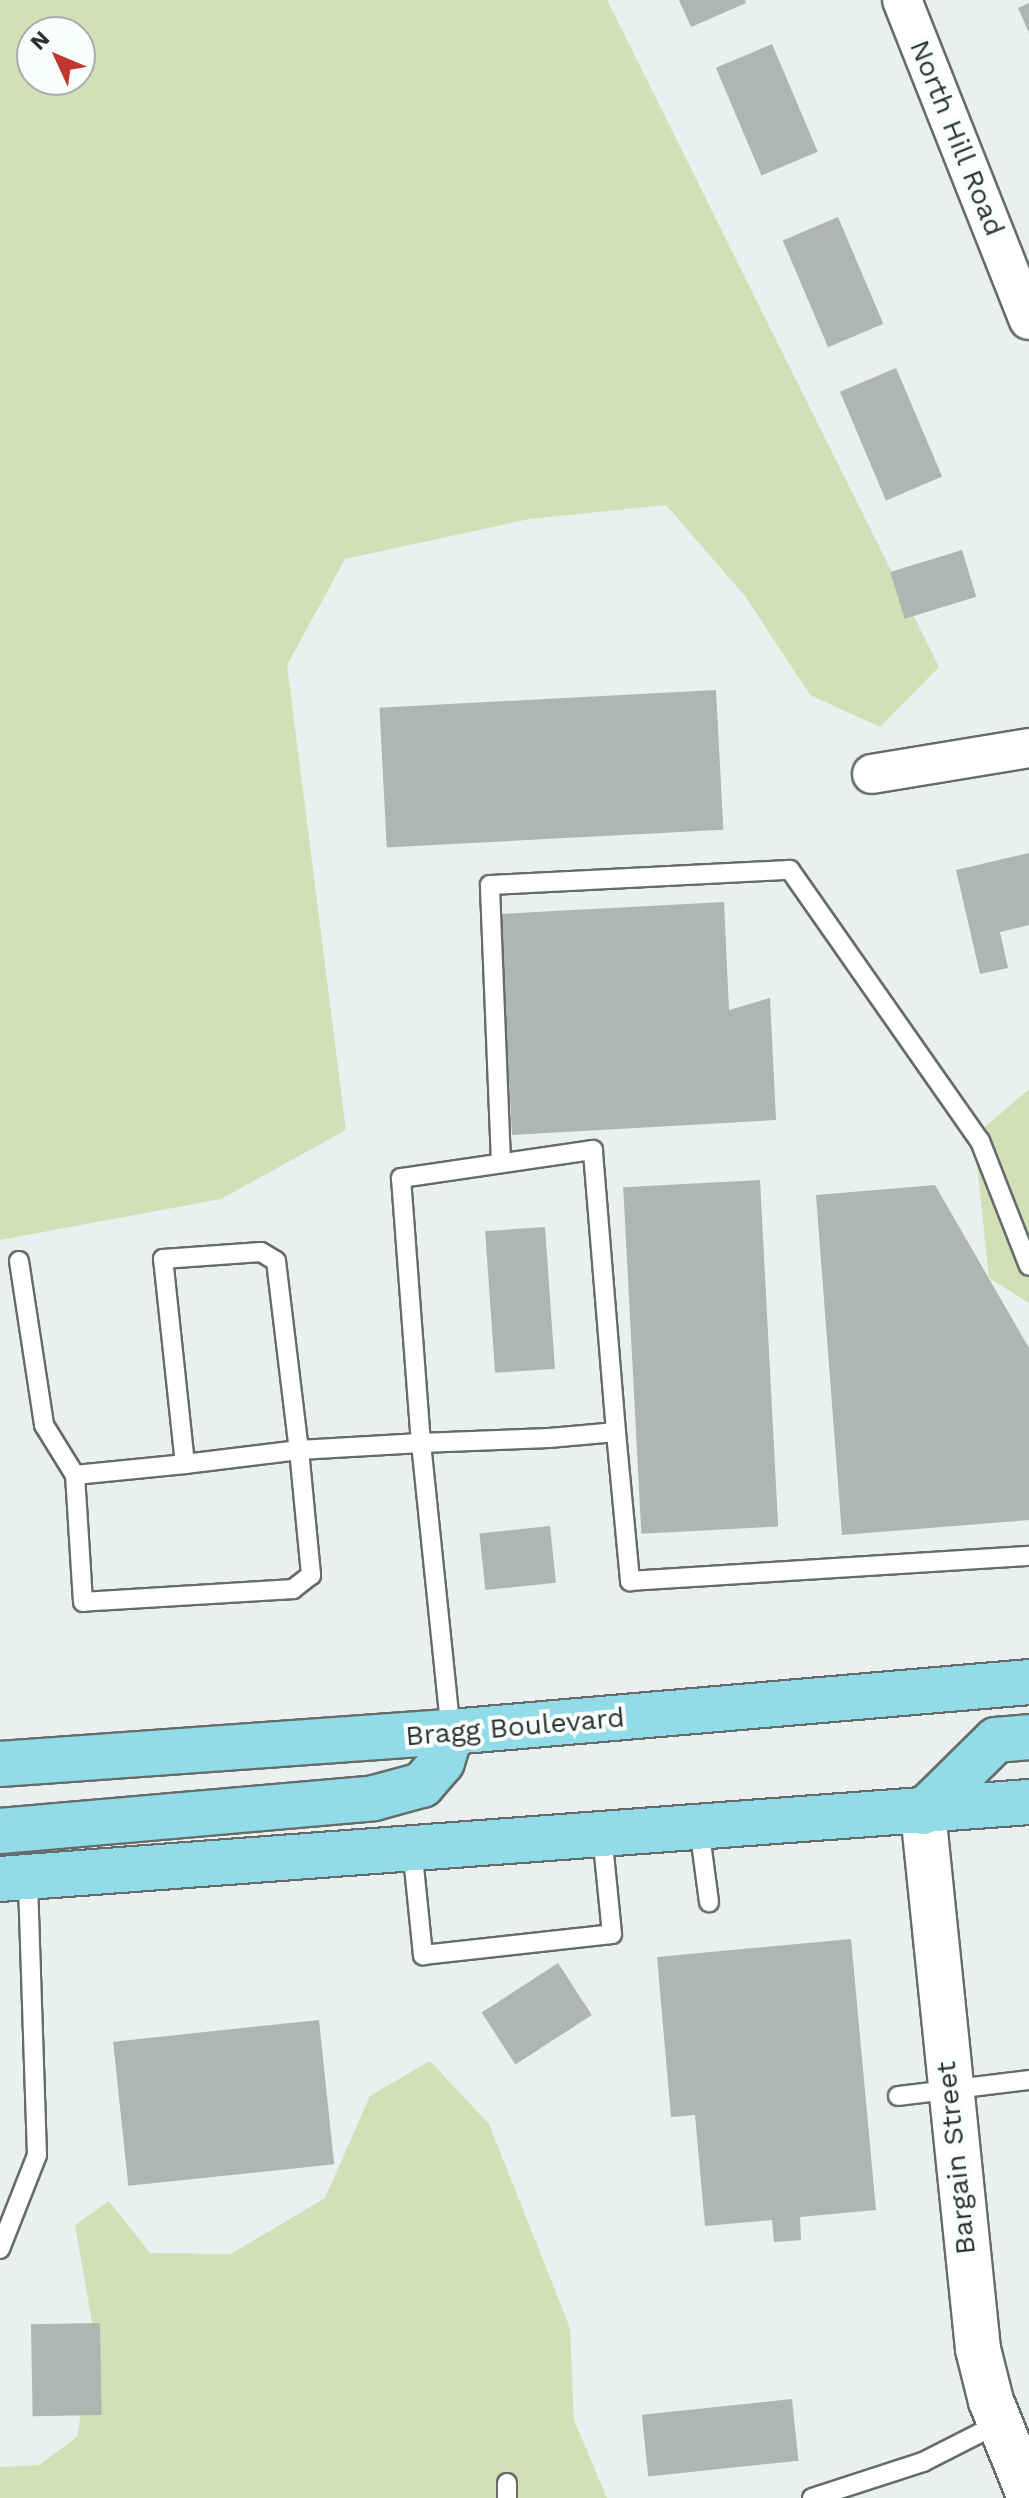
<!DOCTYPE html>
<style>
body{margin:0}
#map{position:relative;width:1029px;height:2498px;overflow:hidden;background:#eaf0ef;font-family:"Work Sans",sans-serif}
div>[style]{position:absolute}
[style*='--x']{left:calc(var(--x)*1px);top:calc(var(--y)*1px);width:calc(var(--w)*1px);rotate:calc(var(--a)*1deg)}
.green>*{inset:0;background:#d5dfb7}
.building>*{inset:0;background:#b1b5b1;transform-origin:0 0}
.roads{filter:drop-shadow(2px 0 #666c6a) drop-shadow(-2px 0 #666c6a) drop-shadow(0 2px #666c6a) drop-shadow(0 -2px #666c6a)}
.service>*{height:18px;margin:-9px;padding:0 9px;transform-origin:9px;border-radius:9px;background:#fff}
.minor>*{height:38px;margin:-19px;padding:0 19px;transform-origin:19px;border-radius:19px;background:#fff}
.tertiary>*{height:44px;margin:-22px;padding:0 22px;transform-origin:22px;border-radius:22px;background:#fff}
.primary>*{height:44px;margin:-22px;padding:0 22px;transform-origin:22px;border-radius:22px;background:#91dce8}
span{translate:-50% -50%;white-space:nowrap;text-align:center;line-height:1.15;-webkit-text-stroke:8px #f7fefc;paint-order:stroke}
.street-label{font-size:28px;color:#2f3231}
.north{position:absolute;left:16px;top:16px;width:80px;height:80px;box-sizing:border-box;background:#f7fefc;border:2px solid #a7acab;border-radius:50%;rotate:314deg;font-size:22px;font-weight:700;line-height:32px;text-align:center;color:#2f3231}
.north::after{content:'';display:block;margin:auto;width:28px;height:36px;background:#c3352f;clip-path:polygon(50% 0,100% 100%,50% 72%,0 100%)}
</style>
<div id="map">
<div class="green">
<i style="clip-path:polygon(evenodd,0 0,607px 0,939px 667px,880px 727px,810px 695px,745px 596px,666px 505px,529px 519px,345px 559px,287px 665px,346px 1130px,221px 1199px,0 1240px,0 0,32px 32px,80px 32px,80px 80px,32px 80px,32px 32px)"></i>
<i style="clip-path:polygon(1029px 1089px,1029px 1303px,989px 1278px,974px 1136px)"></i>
<i style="clip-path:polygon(430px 2061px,489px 2124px,570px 2328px,574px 2420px,607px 2498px,0 2498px,0 2467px,39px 2465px,77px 2437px,94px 2334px,75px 2225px,109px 2201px,150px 2253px,231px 2254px,325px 2198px,370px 2096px)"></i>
</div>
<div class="building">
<i style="clip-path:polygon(679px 0,745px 0,746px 3px,691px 27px)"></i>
<i style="clip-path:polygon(1029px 3px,1029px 33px,1018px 8px)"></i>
<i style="left:772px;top:44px;width:117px;height:61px;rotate:67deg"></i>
<i style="left:838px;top:217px;width:116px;height:60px;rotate:67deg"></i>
<i style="left:896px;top:368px;width:118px;height:61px;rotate:67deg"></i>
<i style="left:962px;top:550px;width:49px;height:75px;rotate:73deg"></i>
<i style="left:716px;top:690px;width:140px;height:337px;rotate:87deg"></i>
<i style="clip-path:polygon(1029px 853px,1029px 925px,1000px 932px,1008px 968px,980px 974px,956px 870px)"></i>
<i style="clip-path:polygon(724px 902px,729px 1010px,770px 998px,776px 1120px,512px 1135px,500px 914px)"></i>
<i style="left:760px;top:1180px;width:347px;height:137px;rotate:87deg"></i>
<i style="clip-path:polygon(935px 1185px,1029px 1348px,1029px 1520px,842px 1535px,816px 1195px)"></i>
<i style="left:545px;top:1227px;width:142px;height:60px;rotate:86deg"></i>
<i style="left:550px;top:1526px;width:57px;height:71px;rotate:84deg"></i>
<i style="clip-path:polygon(851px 1939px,876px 2210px,800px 2217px,801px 2240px,774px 2242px,772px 2220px,705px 2226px,695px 2115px,671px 2117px,657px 1957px)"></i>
<i style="left:558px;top:1963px;width:62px;height:91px;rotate:57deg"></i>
<i style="left:319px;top:2020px;width:145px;height:207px;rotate:84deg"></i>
<i style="left:100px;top:2323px;width:92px;height:69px;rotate:89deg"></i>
<i style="left:792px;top:2399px;width:62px;height:151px;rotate:84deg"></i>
</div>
<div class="roads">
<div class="service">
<i style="--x:501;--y:1162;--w:277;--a:-92.3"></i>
<i style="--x:490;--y:885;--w:300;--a:-2.9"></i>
<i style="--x:790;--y:870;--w:331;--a:55"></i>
<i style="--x:980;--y:1141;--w:134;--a:68.6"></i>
<i style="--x:19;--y:1261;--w:166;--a:81.3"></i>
<i style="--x:44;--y:1425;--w:59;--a:58.2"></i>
<i style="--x:616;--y:1432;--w:150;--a:84.6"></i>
<i style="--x:630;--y:1581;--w:400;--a:-3.6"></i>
<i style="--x:185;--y:1464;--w:206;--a:-96.1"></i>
<i style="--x:163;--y:1259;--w:98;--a:-4.1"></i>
<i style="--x:261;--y:1252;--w:17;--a:31"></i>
<i style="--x:276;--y:1261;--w:190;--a:83.1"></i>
<i style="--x:299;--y:1450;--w:126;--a:84.5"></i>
<i style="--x:311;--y:1575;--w:23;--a:142"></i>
<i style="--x:293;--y:1589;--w:210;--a:176.5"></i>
<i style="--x:83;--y:1602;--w:127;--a:-93.6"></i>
<i style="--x:75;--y:1475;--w:111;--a:-5.7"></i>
<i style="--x:185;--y:1464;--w:115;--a:-7"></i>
<i style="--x:299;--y:1450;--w:122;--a:-3.3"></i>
<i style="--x:421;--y:1443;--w:128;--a:-2.2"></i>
<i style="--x:549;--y:1438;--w:67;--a:-5.1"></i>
<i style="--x:616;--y:1432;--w:283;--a:-94.7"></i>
<i style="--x:593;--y:1150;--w:194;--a:171.7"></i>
<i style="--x:401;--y:1178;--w:266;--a:85.7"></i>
<i style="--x:421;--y:1443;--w:291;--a:84.1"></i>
<i style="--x:699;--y:1827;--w:76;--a:82.4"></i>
<i style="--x:412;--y:1847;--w:109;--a:84.2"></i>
<i style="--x:423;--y:1955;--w:190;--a:-6.3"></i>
<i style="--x:612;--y:1934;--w:100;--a:-95.7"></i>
<i style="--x:898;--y:2096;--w:132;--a:-7"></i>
<i style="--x:0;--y:2249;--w:101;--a:-68.5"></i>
<i style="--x:37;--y:2155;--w:278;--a:-91.9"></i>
<i style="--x:507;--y:2483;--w:15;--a:90"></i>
<i style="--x:812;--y:2498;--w:117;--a:-18"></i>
<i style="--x:923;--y:2462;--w:86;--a:-26.9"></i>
</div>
<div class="minor">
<i style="--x:902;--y:0;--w:344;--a:68.4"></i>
<i style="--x:872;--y:774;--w:159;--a:-9.4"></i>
</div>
<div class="tertiary">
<i style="--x:923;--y:1812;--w:540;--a:84.15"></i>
<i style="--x:978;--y:2349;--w:54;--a:76"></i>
<i style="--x:991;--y:2401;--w:101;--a:68"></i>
</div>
<div class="primary">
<i style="--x:0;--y:1764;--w:452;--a:-4.1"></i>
<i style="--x:451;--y:1732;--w:580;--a:-4.94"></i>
<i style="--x:923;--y:1812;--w:103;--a:-44.6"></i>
<i style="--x:996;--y:1740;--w:33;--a:-5"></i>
<i style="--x:0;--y:1831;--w:375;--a:-5"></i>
<i style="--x:374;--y:1798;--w:50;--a:-15.2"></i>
<i style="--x:422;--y:1785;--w:30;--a:-49"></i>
<i style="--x:442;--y:1762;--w:31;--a:-73"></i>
<i style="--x:0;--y:1879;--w:1032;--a:-4.28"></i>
</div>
</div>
<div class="street-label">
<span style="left:957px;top:138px;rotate:68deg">North Hill Road</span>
<span style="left:515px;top:1727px;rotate:-5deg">Bragg Boulevard</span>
<span style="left:956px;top:2158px;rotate:-96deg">Bargain Street</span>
</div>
<div class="north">N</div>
</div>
